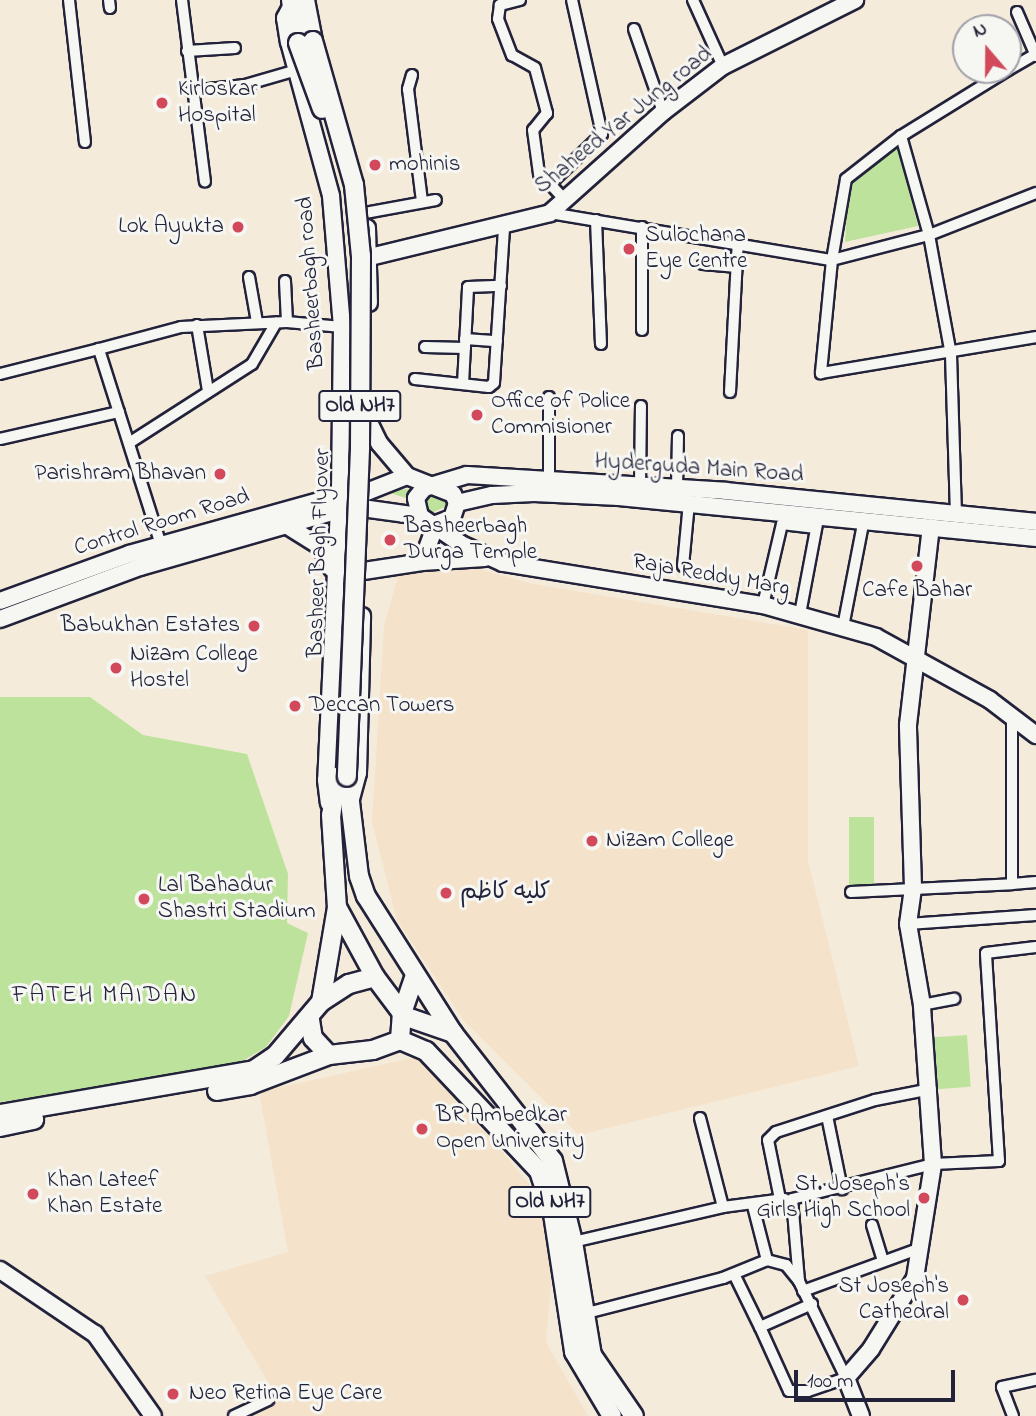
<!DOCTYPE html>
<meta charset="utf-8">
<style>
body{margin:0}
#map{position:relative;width:1036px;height:1416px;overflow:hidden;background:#f5ebdb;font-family:"Indie Flower","Playpen Sans Arabic",sans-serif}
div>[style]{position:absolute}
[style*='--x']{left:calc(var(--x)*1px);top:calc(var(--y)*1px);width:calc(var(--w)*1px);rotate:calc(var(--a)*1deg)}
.built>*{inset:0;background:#f4e3ca}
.green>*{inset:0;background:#bde29c;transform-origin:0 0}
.roads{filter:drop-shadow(2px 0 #22223b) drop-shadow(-2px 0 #22223b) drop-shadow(0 2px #22223b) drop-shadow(0 -2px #22223b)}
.street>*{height:10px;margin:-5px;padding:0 5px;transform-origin:5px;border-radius:5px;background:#f6f6f2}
.secondary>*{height:16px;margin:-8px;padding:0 8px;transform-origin:8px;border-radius:8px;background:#f6f6f2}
.primary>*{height:18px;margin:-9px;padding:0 9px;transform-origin:9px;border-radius:9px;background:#f6f6f2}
.bridges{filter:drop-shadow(2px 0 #22223b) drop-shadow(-2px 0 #22223b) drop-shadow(0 2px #22223b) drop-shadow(0 -2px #22223b)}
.primary-bridge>*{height:18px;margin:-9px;padding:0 9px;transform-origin:9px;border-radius:9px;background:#f6f6f2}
.dots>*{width:19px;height:19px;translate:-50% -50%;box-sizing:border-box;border:4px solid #f6f6f2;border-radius:50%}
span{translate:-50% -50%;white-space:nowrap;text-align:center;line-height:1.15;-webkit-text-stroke:6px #f6f6f2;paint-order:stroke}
.shield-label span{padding:2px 5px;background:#f6f6f2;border:2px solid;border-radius:5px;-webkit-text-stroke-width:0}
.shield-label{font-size:21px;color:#22223b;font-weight:700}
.poi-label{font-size:23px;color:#22223b}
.left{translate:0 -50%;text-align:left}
.right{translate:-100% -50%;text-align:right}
.street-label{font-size:23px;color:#22223b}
.neighbourhood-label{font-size:24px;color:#22223b;letter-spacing:2px}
.north{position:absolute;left:952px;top:14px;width:70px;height:70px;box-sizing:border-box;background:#f6f6f2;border:2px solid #a1a1a9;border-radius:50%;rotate:340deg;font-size:19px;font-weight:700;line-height:28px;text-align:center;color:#22223b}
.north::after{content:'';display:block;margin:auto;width:24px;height:32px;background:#d1495b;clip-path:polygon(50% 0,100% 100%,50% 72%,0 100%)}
.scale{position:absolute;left:794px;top:1370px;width:161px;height:32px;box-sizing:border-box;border:4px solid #22223b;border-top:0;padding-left:9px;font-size:21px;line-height:24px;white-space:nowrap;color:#22223b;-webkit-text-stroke:5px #f6f6f2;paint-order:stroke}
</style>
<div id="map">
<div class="built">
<i style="clip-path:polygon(434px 557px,534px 584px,808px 630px,808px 860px,859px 1066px,579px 1135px,464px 1021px,397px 920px,372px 822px,384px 625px,400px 570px)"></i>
<i style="clip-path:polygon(421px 1056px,547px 1205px,551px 1283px,546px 1342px,588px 1416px,234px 1416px,276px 1395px,205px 1276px,288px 1252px,259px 1092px)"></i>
</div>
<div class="green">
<i style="clip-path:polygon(898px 147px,918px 226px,845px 242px,849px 183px)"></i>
<i style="clip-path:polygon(425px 489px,449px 500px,447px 506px,431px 513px,424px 504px,381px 490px)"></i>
<i style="clip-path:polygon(0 697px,90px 697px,143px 735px,247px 754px,288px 874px,287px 923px,308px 933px,289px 1016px,266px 1047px,226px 1071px,0 1102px)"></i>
<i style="left:849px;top:817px;width:25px;height:71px"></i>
<i style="left:967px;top:1035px;width:52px;height:37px;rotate:86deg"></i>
</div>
<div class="roads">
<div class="street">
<i style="--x:69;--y:0;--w:143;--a:83.6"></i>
<i style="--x:109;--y:0;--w:8;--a:83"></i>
<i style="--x:182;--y:0;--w:183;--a:82.8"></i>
<i style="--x:520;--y:0;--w:21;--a:166"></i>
<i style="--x:500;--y:5;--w:14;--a:98"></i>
<i style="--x:498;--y:19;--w:39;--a:69"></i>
<i style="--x:512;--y:55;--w:26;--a:29"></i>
<i style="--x:535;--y:68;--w:47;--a:75.1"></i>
<i style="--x:547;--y:113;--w:22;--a:129"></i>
<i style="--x:533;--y:130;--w:44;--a:82.2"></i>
<i style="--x:539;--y:174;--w:15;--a:42"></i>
<i style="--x:693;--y:0;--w:72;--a:65.6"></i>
<i style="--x:1017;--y:12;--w:48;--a:66.6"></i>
<i style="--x:634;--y:29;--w:88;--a:70.7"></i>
<i style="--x:187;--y:51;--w:48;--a:-3.6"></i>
<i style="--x:1008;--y:70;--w:126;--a:148.3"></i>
<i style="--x:901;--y:136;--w:70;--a:142"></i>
<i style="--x:846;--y:179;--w:82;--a:99.8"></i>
<i style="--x:832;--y:260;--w:114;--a:95.6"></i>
<i style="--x:821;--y:373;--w:218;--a:-9.5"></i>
<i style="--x:1008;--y:70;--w:32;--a:-30"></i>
<i style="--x:412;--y:75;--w:15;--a:106"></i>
<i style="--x:408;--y:89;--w:114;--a:82.9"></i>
<i style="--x:191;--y:91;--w:54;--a:-6.3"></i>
<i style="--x:245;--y:85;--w:54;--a:-16.1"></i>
<i style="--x:901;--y:136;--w:103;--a:74.2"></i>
<i style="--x:929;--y:235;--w:122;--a:79.6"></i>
<i style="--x:951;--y:355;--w:158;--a:88.2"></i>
<i style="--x:565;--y:200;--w:22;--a:-133"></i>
<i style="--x:550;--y:184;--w:72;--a:-43.9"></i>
<i style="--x:602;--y:134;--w:137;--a:-102.6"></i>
<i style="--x:365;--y:213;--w:72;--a:-10.4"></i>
<i style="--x:550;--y:213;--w:286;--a:9.5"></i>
<i style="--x:832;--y:260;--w:100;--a:-14.5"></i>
<i style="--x:929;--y:235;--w:115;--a:-21.4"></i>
<i style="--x:596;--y:220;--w:124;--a:87.7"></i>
<i style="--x:703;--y:264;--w:34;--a:5"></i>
<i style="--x:249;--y:277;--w:46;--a:79.9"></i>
<i style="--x:285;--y:281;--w:41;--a:87.2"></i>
<i style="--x:197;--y:325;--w:67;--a:80.5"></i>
<i style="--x:642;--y:330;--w:103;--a:-90"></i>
<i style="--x:465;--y:339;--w:32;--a:4"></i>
<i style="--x:425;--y:347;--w:40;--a:1.4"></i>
<i style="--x:0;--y:374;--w:102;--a:-14.2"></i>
<i style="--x:415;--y:379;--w:74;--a:6.2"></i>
<i style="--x:489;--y:387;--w:6;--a:-39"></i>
<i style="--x:494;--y:383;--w:156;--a:-86.3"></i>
<i style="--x:463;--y:384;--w:97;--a:-87"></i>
<i style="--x:468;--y:287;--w:33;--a:-2"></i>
<i style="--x:730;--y:392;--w:151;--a:-87"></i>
<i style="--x:0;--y:439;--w:122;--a:-12.8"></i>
<i style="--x:129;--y:443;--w:146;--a:-32.7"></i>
<i style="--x:252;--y:364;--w:48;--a:-59.7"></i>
<i style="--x:549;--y:481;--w:84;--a:-90"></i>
<i style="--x:640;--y:486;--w:80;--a:-89.3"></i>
<i style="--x:677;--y:488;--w:52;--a:-88.9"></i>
<i style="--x:161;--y:545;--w:206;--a:-107.6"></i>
<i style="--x:99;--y:349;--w:85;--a:-15"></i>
<i style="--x:181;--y:327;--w:106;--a:-2.7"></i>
<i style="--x:287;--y:322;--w:55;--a:5.2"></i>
<i style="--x:683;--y:566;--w:64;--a:-84.6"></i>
<i style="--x:763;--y:605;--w:83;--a:-76.8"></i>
<i style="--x:782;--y:524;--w:34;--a:7"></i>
<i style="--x:800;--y:614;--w:92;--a:-79.3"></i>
<i style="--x:843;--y:627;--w:110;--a:-79"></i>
<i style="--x:1012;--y:884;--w:24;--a:-5"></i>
<i style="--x:851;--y:892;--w:161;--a:-2.8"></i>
<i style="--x:1012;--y:884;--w:167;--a:-90"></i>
<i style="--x:908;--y:924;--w:128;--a:-4"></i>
<i style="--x:922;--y:1005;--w:33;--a:-11"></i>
<i style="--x:827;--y:1116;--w:75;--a:78.4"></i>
<i style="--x:700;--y:1118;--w:92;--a:75.5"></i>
<i style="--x:723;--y:1207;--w:62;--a:-7.5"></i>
<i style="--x:780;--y:1199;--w:60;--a:-101.5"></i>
<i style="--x:768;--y:1140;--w:11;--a:-45"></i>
<i style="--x:776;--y:1132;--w:104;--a:-17.9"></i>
<i style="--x:875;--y:1100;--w:57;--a:-11.1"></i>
<i style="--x:753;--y:1206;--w:56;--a:75.5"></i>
<i style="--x:872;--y:1225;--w:37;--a:73"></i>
<i style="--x:573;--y:1242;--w:154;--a:-13.1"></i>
<i style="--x:734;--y:1274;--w:59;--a:63.9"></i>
<i style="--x:760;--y:1327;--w:57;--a:-23.9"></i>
<i style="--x:803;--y:1291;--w:122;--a:-20.1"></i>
<i style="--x:583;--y:1314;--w:145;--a:-14.4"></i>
<i style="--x:723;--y:1278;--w:48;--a:-22.2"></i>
<i style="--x:767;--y:1260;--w:20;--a:15"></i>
<i style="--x:786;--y:1265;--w:21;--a:51"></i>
<i style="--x:799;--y:1281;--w:82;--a:-94.9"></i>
<i style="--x:792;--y:1199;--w:145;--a:-13.9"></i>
<i style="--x:933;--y:1164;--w:66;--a:-2.6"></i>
<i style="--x:999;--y:1161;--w:208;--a:-93.6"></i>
<i style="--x:986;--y:953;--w:50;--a:-6.8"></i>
<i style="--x:760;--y:1327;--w:70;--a:65.6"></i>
<i style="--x:789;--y:1391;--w:19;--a:0"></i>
<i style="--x:808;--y:1391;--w:40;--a:-18.9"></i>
<i style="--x:846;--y:1378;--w:108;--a:-115.9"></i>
<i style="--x:234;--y:1416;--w:38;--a:-25"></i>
<i style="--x:1013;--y:1416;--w:31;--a:-111"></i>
<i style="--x:1002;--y:1387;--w:35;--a:-12"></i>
</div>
<div class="secondary">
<i style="--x:292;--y:5;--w:15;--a:118"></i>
<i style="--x:285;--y:18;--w:24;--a:81"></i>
<i style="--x:289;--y:42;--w:160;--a:74.7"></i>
<i style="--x:331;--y:196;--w:131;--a:85.2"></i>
<i style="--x:342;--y:327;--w:160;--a:90.7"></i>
<i style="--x:340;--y:487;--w:293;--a:92.7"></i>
<i style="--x:326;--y:780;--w:23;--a:83"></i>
<i style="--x:367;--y:228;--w:75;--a:88.5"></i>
<i style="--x:370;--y:257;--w:185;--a:-13.7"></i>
<i style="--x:550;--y:213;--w:152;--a:-41.8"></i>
<i style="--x:663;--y:112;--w:76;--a:-37.5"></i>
<i style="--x:723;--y:66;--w:148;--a:-26.6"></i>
<i style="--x:367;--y:418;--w:28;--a:64"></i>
<i style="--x:379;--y:443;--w:43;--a:49.7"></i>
<i style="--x:457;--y:503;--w:36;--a:-13"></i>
<i style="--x:492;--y:495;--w:42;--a:-2.7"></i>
<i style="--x:534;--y:493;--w:85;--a:2.7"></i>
<i style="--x:619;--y:497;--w:419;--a:5.6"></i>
<i style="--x:420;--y:516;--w:18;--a:-103"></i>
<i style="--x:416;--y:498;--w:13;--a:-51"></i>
<i style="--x:424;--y:488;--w:45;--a:-16.8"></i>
<i style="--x:467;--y:475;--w:259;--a:3.5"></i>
<i style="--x:726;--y:491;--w:312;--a:5.7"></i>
<i style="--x:286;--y:525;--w:40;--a:32"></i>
<i style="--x:320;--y:546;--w:26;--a:62"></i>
<i style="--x:422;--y:562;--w:63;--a:-3.6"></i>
<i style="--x:344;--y:574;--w:79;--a:-8.7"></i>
<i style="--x:422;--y:562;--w:40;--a:-69.8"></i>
<i style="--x:0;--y:601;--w:137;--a:-20"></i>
<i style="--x:129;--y:554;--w:219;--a:-15.6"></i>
<i style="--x:340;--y:495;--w:24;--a:-5"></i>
<i style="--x:364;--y:493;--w:46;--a:-21.6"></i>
<i style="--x:407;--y:476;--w:49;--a:21.4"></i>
<i style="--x:453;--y:494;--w:10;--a:66"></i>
<i style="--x:457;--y:503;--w:16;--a:108"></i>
<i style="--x:452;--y:518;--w:17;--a:159"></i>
<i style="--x:0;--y:619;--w:149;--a:-20.4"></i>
<i style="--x:140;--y:567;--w:207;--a:-16"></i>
<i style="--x:339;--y:510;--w:23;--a:-5"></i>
<i style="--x:362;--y:508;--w:59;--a:7.9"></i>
<i style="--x:420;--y:516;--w:50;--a:34.3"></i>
<i style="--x:461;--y:544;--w:46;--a:24.3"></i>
<i style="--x:503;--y:563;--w:263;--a:9.2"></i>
<i style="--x:763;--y:605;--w:117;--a:15.8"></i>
<i style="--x:876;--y:637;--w:130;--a:28.9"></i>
<i style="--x:990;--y:700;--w:58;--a:37.3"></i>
<i style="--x:351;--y:799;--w:27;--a:-75"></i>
<i style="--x:358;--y:773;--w:157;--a:-88.5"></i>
<i style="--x:0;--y:1270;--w:115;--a:34"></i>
<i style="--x:95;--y:1334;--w:100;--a:54.7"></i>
<i style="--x:861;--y:1416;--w:41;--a:-111.5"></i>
<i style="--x:846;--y:1378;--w:38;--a:-49"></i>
<i style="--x:871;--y:1349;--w:84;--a:-58.2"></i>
<i style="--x:915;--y:1278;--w:115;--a:-81"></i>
<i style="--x:933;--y:1164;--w:159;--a:-94"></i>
<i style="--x:922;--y:1005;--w:82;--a:-99.8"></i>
<i style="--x:908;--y:924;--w:37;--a:-82"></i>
<i style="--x:913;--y:887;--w:162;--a:-91.8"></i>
<i style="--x:908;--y:725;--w:199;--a:-83.4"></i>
</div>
<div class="primary">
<i style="--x:291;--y:0;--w:44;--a:80.8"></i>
<i style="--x:305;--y:0;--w:42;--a:79"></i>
<i style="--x:336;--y:777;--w:38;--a:97"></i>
<i style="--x:331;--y:815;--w:92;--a:86.3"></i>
<i style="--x:337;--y:907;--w:80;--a:61.5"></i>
<i style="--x:375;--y:977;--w:45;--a:53.1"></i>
<i style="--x:347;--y:777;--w:100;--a:83.1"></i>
<i style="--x:359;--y:876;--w:21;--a:71"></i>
<i style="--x:366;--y:896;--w:162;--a:57.6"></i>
<i style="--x:453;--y:1033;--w:162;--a:52"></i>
<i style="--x:553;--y:1161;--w:83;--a:76.1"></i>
<i style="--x:573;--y:1242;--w:115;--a:80.5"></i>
<i style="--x:592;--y:1355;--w:74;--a:55.5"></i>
<i style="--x:321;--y:1002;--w:96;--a:-80.4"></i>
<i style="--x:404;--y:1016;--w:52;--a:19.1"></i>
<i style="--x:310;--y:1020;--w:18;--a:81"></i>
<i style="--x:313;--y:1038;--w:23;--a:47"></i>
<i style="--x:400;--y:1040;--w:28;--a:23"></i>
<i style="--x:426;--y:1051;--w:165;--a:46.7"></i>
<i style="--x:539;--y:1171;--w:45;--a:72"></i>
<i style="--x:553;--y:1214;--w:140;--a:81.3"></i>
<i style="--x:574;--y:1352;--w:74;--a:59.3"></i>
<i style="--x:400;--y:1040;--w:27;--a:-86"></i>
<i style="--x:402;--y:1013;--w:37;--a:-71"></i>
<i style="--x:217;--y:1091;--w:34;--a:-10"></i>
<i style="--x:250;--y:1085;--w:85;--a:-20.8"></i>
<i style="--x:329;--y:1055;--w:44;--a:-6.5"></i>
<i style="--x:373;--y:1050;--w:29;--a:-20"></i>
<i style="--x:0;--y:1114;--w:258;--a:-9.8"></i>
<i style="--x:254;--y:1070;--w:25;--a:-34"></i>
<i style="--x:275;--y:1056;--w:71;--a:-49.6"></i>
<i style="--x:321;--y:1002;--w:33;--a:-33"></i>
<i style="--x:349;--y:984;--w:27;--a:-15"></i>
<i style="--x:0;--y:1127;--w:35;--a:-12"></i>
</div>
</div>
<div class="bridges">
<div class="primary-bridge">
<i style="--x:313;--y:41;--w:150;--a:74.1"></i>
<i style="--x:354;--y:185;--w:71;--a:84.4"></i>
<i style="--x:361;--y:256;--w:193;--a:90.3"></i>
<i style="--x:360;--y:449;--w:328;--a:92.3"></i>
<i style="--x:298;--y:43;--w:70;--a:70"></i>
</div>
</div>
<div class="dots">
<i style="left:162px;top:103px;background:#d1495b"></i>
<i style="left:375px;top:165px;background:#d1495b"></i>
<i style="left:238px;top:227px;background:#d1495b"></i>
<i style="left:629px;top:249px;background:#d1495b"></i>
<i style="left:477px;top:415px;background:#d1495b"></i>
<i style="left:220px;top:474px;background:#d1495b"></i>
<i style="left:390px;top:540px;background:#d1495b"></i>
<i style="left:917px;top:566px;background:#d1495b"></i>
<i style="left:254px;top:626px;background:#d1495b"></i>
<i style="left:116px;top:668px;background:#d1495b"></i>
<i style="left:295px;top:706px;background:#d1495b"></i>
<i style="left:592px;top:841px;background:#d1495b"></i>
<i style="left:446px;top:893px;background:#d1495b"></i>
<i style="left:144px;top:899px;background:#d1495b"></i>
<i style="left:422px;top:1129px;background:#d1495b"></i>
<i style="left:33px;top:1194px;background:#d1495b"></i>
<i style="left:924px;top:1198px;background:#d1495b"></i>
<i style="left:963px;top:1300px;background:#d1495b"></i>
<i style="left:173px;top:1394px;background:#d1495b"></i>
</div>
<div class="shield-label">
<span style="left:360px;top:406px">Old NH7</span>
<span style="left:550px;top:1202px">Old NH7</span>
</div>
<div class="poi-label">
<span class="left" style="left:178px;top:103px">Kirloskar<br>Hospital</span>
<span class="left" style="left:389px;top:165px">mohinis</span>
<span class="right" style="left:224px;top:227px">Lok Ayukta</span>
<span class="left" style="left:645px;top:249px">Sulochana<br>Eye Centre</span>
<span class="left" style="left:491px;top:415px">Office of Police<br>Commisioner</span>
<span class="right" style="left:206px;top:474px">Parishram Bhavan</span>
<span class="left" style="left:404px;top:540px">Basheerbagh<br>Durga Temple</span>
<span style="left:917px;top:591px">Cafe Bahar</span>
<span class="right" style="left:240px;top:626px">Babukhan Estates</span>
<span class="left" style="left:130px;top:668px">Nizam College<br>Hostel</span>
<span class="left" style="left:309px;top:706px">Deccan Towers</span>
<span class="left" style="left:606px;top:841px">Nizam College</span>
<span class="left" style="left:158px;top:899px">Lal Bahadur<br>Shastri Stadium</span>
<span class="left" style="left:460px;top:893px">كليه كاظم</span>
<span class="left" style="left:436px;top:1129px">BR Ambedkar<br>Open University</span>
<span class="left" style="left:47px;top:1194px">Khan Lateef<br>Khan Estate</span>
<span class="right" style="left:910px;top:1198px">St. Joseph's<br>Girls High School</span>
<span class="right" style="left:949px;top:1300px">St Joseph's<br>Cathedral</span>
<span class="left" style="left:189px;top:1394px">Neo Retina Eye Care</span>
</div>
<div class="street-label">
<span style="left:624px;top:121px;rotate:-39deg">Shaheed Yar Jung road</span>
<span style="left:312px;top:283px;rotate:-94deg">Basheerbagh road</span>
<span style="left:699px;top:469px;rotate:4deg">Hyderguda Main Road</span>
<span style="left:162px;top:523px;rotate:-17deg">Control Room Road</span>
<span style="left:320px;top:553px;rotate:-88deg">Basheer Bagh Flyover</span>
<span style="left:711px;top:576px;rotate:10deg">Raja Reddy Marg</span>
</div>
<div class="neighbourhood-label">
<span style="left:105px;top:996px">FATEH MAIDAN</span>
</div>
<div class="north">N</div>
<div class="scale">100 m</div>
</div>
